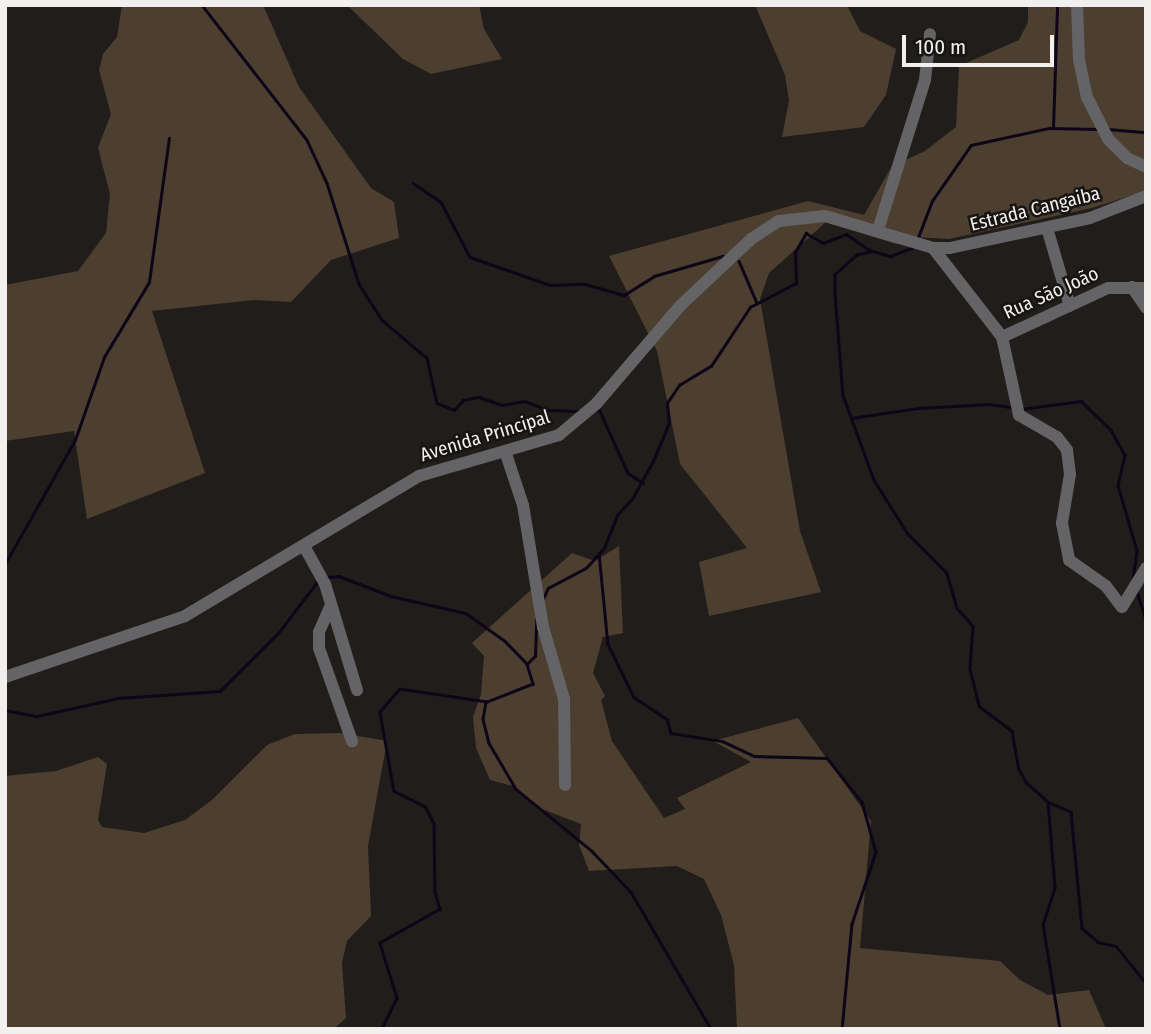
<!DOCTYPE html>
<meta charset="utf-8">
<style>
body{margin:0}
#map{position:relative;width:1151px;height:1034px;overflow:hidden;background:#201d1a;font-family:"Fira Sans Condensed",sans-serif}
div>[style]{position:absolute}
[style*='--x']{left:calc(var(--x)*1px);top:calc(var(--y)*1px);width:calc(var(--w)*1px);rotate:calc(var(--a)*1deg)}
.green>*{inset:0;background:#4c3f2f}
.stream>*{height:2.5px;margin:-1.25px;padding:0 1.25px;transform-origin:1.25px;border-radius:1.25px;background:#0e0519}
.minor>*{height:12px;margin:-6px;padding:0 6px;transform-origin:6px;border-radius:6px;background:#646366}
span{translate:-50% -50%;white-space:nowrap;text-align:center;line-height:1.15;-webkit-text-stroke:5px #171411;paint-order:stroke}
.street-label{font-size:19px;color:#f2f0ee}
.frame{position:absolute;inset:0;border:7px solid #f2f0ee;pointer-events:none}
.scale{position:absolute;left:902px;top:35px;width:152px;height:32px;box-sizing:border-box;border:4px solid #f2f0ee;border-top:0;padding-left:9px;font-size:21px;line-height:24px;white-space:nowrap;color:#f2f0ee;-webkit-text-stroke:5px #171411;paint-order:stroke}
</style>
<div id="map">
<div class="green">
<i style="clip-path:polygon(122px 5px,263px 5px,299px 87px,371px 188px,394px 202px,399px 238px,331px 260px,291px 302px,254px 300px,152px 311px,205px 473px,87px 519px,74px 431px,5px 441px,5px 285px,78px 271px,106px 233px,110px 194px,98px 148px,111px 114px,99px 70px,103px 54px,117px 37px)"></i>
<i style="clip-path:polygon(347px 5px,479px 5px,484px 29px,502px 59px,431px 74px,403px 59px)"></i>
<i style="clip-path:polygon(755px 5px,847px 5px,860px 31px,896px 49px,886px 95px,864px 127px,782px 137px,789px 101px,785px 75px)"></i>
<i style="clip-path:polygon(1028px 5px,1146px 5px,1146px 191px,1092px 208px,949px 239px,916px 237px,896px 244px,826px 222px,769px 273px,760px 299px,800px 531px,821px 592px,709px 616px,699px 562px,747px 548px,680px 464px,657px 351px,609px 256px,808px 201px,864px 215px,892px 166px,925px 151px,956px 127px,959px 66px,1019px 40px,1028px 22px)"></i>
<i style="clip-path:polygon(619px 546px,623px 633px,603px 637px,593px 673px,605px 696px,601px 700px,612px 741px,664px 818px,685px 809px,677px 798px,751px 762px,713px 741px,798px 718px,871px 821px,860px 948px,1000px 961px,1020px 980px,1048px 995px,1089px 990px,1106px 1029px,737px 1029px,734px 965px,721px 915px,704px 879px,677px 866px,589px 871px,579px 845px,581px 824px,539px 808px,513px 786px,490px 780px,476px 748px,473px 717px,481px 694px,484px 656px,472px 643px,572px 553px,595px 561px)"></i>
<i style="clip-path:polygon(340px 733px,387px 741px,368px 846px,371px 916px,347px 941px,342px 963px,346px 1018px,334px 1029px,5px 1029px,5px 776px,56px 771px,98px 757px,107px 764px,98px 820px,102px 827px,144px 833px,185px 820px,212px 800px,267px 745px,295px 734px)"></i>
</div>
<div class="stream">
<i style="--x:202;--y:5;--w:171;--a:52.1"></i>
<i style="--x:307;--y:140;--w:47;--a:65.1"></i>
<i style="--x:327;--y:183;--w:106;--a:72.4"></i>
<i style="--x:359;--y:284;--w:43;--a:57.4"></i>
<i style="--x:382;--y:320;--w:59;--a:40.2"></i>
<i style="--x:427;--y:358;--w:46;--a:77.5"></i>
<i style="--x:437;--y:403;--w:18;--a:22"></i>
<i style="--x:454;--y:410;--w:13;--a:-48"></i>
<i style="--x:463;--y:400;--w:16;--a:-11"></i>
<i style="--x:479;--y:397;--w:24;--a:19"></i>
<i style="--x:502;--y:405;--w:23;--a:-10"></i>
<i style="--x:525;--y:401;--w:24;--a:22"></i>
<i style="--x:547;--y:410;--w:30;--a:2"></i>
<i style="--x:1053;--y:128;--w:123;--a:-88.1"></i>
<i style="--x:1108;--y:129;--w:38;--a:5"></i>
<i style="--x:413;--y:183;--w:34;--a:34"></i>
<i style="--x:441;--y:202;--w:62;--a:62.2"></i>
<i style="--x:470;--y:257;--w:85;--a:19.3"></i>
<i style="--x:550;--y:285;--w:35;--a:-2"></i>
<i style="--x:585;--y:284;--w:41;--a:15.8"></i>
<i style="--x:624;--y:295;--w:36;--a:-32"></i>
<i style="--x:654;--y:276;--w:72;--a:-16.2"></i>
<i style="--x:917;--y:240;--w:42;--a:-69"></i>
<i style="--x:932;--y:201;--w:68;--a:-55.1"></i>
<i style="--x:971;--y:145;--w:80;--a:-12.3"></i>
<i style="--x:1049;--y:128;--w:49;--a:1.2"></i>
<i style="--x:870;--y:252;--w:13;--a:167"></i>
<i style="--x:857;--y:255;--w:30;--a:138"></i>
<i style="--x:835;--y:275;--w:19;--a:90"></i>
<i style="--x:835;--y:294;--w:101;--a:85.5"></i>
<i style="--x:843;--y:395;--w:90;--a:70"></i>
<i style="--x:874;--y:480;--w:64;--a:57.8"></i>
<i style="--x:908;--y:534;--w:55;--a:45"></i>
<i style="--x:947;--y:573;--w:36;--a:74"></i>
<i style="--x:957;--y:608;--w:24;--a:48"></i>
<i style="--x:973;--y:626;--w:43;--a:94"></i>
<i style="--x:970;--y:669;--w:38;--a:76"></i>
<i style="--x:979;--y:706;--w:41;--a:37.1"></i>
<i style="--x:1012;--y:731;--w:39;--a:80"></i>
<i style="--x:1019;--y:769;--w:15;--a:62"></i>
<i style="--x:1026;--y:782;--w:30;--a:42"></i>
<i style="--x:1048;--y:802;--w:25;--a:23"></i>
<i style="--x:1071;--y:812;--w:117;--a:84.6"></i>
<i style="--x:1082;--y:928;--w:21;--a:41"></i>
<i style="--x:1098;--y:942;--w:18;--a:13"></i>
<i style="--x:1116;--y:946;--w:48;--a:51"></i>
<i style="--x:739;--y:261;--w:46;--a:66.8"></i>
<i style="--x:599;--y:409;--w:70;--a:65.6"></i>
<i style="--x:628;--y:473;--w:18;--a:34"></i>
<i style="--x:1021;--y:409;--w:61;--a:-7.6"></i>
<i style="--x:1081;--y:401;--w:42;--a:44"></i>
<i style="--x:1111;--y:430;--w:29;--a:61"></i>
<i style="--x:1125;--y:455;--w:31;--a:103"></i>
<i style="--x:1118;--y:485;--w:69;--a:73.9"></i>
<i style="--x:1137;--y:551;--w:28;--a:98"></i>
<i style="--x:851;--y:418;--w:68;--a:-8.5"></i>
<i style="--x:918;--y:408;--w:71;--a:-3.2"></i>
<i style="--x:989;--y:404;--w:22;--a:8"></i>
<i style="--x:599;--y:553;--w:91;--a:84.4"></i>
<i style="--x:608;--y:644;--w:59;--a:63.9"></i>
<i style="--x:634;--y:697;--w:40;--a:34"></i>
<i style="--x:667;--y:719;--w:15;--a:74"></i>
<i style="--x:671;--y:733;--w:52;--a:8.9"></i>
<i style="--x:722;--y:741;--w:35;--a:25"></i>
<i style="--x:754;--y:756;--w:73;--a:1.6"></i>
<i style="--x:827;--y:758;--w:56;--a:51.5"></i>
<i style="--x:862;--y:802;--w:52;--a:74.4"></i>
<i style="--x:876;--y:852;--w:76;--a:108.4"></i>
<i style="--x:852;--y:924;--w:105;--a:95.4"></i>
<i style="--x:5;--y:564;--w:142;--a:-60.6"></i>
<i style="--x:75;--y:440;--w:88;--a:-70.7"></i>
<i style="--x:104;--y:357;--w:87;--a:-59"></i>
<i style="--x:149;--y:282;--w:145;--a:-82.1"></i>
<i style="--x:326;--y:577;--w:13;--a:-4"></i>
<i style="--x:339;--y:576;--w:56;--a:21"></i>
<i style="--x:391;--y:596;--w:77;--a:12.8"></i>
<i style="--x:466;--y:613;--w:48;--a:35.7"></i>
<i style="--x:505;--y:641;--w:32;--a:46"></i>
<i style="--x:527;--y:664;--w:21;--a:73"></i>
<i style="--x:533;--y:684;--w:49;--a:158.6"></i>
<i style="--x:487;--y:702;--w:88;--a:-171.5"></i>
<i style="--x:400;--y:689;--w:30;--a:131"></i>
<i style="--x:380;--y:712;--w:80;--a:80"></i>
<i style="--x:394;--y:791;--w:34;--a:26"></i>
<i style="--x:425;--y:806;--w:20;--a:63"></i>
<i style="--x:434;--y:824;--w:68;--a:89.2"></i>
<i style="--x:435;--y:892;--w:18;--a:74"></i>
<i style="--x:440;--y:909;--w:69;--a:150.5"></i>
<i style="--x:380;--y:943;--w:58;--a:72.8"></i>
<i style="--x:397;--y:998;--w:34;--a:116"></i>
<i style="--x:1137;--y:592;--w:28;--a:72"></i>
<i style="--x:543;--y:599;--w:12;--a:-66"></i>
<i style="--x:548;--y:588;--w:43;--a:-27.8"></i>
<i style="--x:586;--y:568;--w:27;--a:-48"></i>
<i style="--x:604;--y:548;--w:35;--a:-68"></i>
<i style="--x:617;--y:515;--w:22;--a:-47"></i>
<i style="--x:632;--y:499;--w:43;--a:-61.1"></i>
<i style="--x:653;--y:461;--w:41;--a:-67.2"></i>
<i style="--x:669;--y:423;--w:20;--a:-96"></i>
<i style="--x:667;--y:403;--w:22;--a:-56"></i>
<i style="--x:679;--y:385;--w:37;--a:-31"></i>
<i style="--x:711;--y:366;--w:71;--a:-56.5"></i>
<i style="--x:750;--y:307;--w:52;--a:-27.6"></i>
<i style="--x:796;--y:283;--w:31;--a:-92"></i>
<i style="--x:795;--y:252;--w:22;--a:-60"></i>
<i style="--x:806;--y:233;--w:20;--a:30"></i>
<i style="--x:823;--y:243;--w:25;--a:-21"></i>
<i style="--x:846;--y:234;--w:29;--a:34"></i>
<i style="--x:870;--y:250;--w:21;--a:17"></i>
<i style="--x:890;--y:256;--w:23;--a:-20"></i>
<i style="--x:527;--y:664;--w:11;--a:-45"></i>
<i style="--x:535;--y:656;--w:37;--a:-88"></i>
<i style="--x:486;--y:702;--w:17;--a:100"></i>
<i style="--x:483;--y:719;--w:25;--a:76"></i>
<i style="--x:489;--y:743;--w:53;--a:59.6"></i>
<i style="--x:516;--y:789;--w:98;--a:39.2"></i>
<i style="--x:592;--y:851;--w:57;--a:46.4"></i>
<i style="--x:631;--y:892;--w:159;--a:59.7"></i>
<i style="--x:5;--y:710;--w:33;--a:11"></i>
<i style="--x:37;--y:716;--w:83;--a:-12.5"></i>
<i style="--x:118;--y:698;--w:102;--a:-3.9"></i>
<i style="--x:220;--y:691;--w:83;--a:-45"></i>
<i style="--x:279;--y:632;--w:63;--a:-52.8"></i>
<i style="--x:1048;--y:802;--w:86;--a:85.3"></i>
<i style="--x:1055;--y:888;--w:38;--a:108"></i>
<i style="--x:1043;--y:924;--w:106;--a:80.8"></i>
</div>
<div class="minor">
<i style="--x:1077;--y:5;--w:55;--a:87.9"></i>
<i style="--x:1079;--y:60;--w:38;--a:78"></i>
<i style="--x:1087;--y:97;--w:47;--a:63.4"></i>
<i style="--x:1108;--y:139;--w:27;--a:45"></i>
<i style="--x:1127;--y:158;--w:21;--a:25"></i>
<i style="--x:1047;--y:228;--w:81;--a:73.6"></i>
<i style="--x:878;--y:230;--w:157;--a:-72.6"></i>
<i style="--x:925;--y:80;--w:46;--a:-83.8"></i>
<i style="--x:933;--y:248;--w:113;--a:52.2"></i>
<i style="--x:1002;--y:337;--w:117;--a:-24.8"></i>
<i style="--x:1108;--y:288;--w:38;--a:0"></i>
<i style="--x:1132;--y:287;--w:25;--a:56"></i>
<i style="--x:1002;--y:337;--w:80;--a:77.7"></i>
<i style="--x:1019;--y:415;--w:44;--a:30.1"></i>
<i style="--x:1057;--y:437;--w:16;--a:52"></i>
<i style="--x:1067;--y:450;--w:24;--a:83"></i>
<i style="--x:1070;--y:474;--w:50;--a:99.3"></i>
<i style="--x:1062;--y:523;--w:38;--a:79"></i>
<i style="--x:1069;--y:560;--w:45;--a:35.1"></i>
<i style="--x:1106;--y:586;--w:26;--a:53"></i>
<i style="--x:1122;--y:607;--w:46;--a:-58.4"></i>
<i style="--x:505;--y:451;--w:57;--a:71.6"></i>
<i style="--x:523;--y:505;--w:124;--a:80.7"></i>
<i style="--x:543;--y:627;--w:75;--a:73.7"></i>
<i style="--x:564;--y:699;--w:86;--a:89.3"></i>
<i style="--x:304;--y:546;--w:43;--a:61.1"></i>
<i style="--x:325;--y:584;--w:111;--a:73.2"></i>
<i style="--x:331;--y:605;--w:30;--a:114"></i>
<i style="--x:319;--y:632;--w:16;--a:90"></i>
<i style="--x:319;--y:648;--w:99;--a:70.5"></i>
<i style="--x:5;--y:677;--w:190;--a:-18.7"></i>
<i style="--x:185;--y:616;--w:273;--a:-30.9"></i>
<i style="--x:419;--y:476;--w:146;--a:-16.3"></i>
<i style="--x:559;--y:435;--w:48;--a:-40"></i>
<i style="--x:596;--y:404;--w:129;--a:-49.4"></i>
<i style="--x:680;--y:306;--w:98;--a:-43.3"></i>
<i style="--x:751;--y:239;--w:33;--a:-33"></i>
<i style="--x:779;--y:221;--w:46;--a:-6.2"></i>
<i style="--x:825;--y:216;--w:113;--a:16.5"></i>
<i style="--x:933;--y:248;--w:17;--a:0"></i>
<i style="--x:950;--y:248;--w:143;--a:-12.1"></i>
<i style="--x:1090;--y:218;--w:60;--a:-21.4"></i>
</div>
<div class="street-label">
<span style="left:1035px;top:209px;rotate:-14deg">Estrada Cangaiba</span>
<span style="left:1051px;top:293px;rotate:-24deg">Rua São João</span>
<span style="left:485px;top:436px;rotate:-17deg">Avenida Principal</span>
</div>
<div class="frame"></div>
<div class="scale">100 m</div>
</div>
